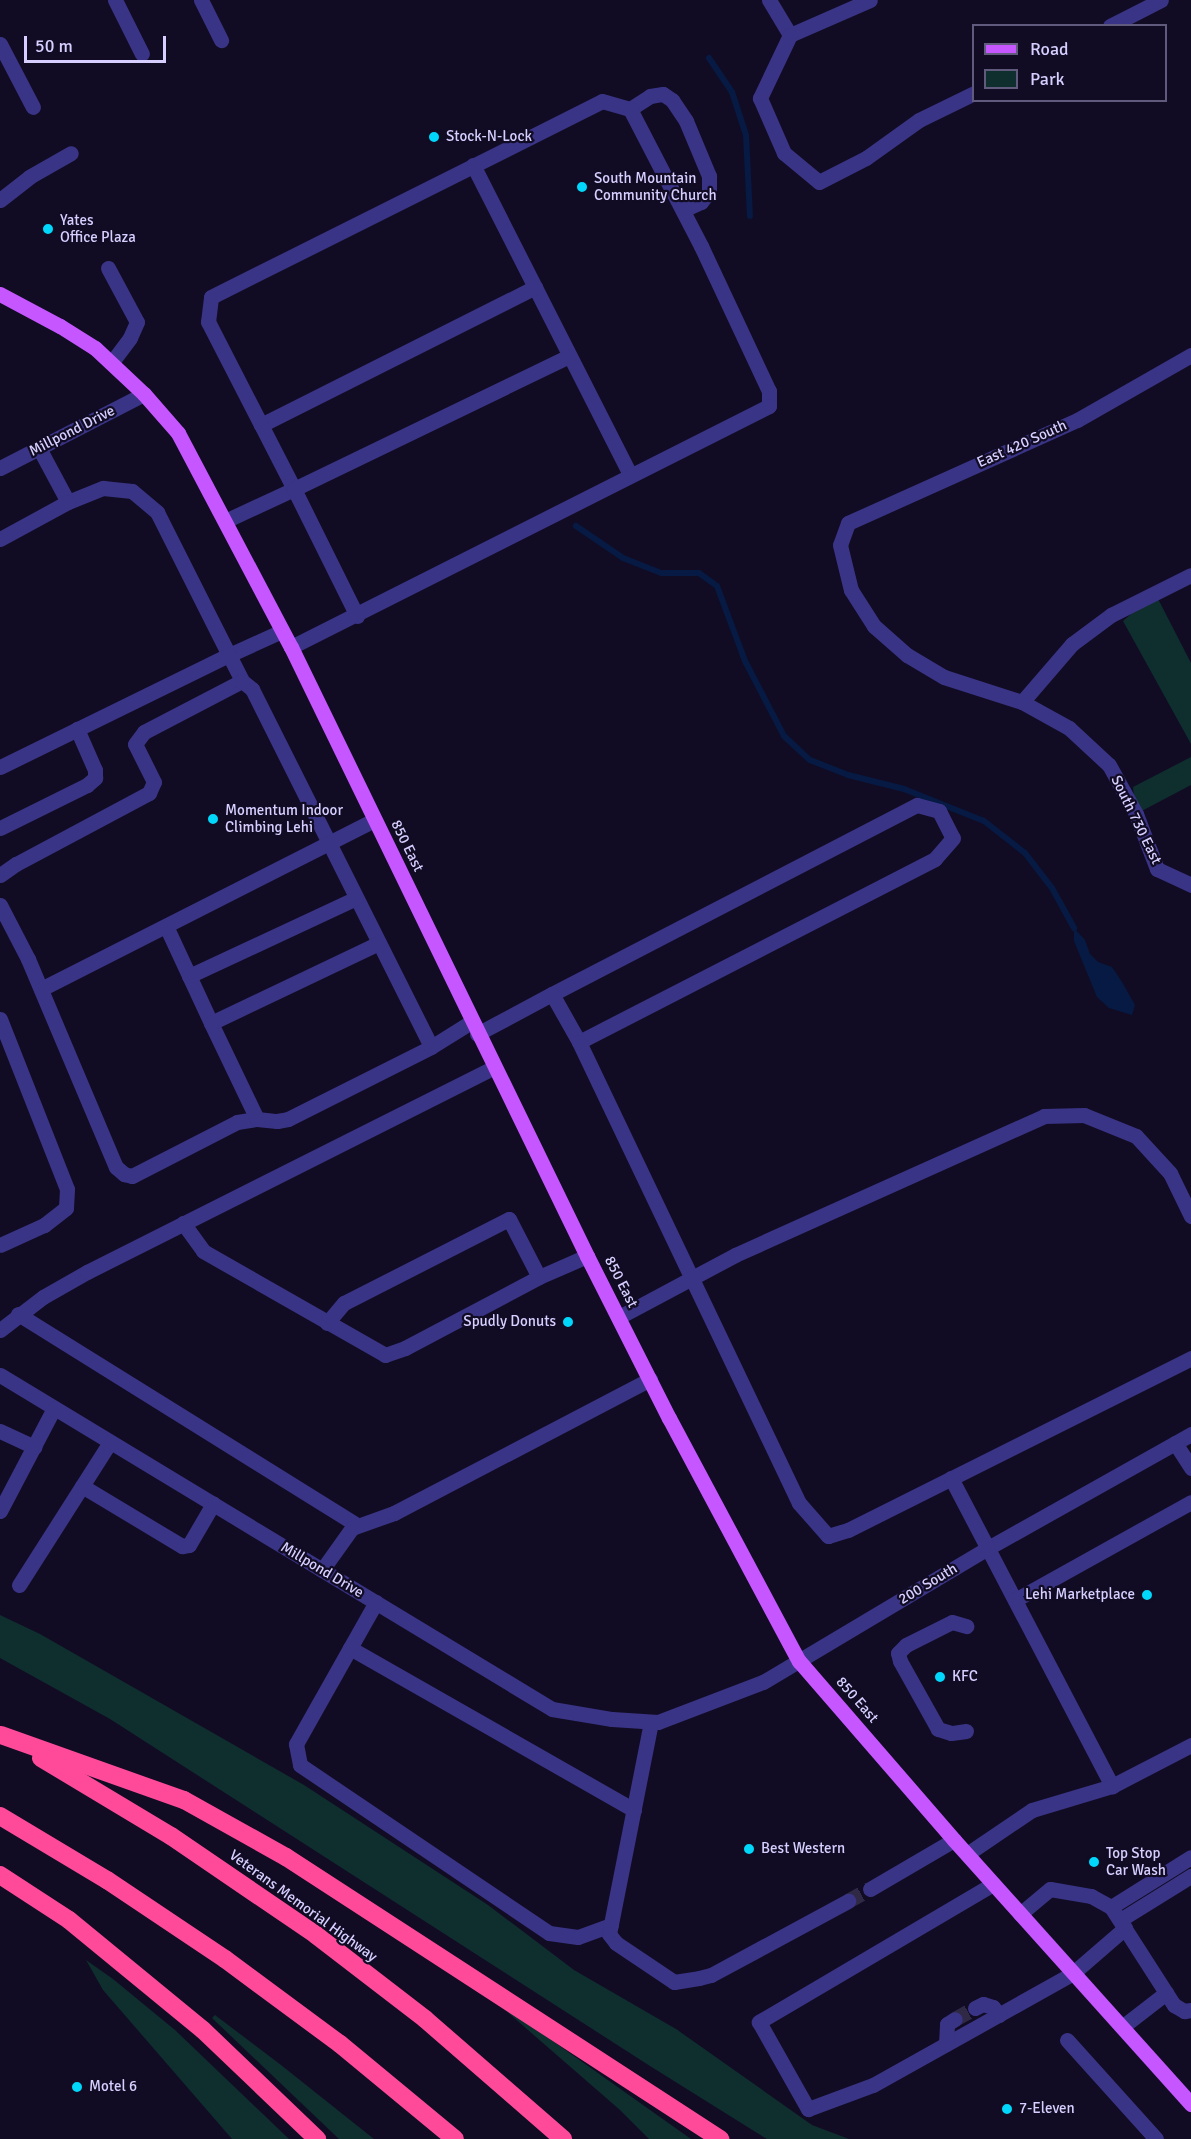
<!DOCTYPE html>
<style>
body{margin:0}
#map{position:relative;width:1191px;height:2139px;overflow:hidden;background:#110c24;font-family:Signika,sans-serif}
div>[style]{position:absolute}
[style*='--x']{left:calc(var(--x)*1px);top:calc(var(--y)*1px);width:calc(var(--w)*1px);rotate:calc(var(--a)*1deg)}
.green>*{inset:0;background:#0f2e2e}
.water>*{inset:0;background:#061a43}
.stream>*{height:6px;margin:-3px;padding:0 3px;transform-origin:3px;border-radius:3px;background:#061a43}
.minor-tunnel>*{height:15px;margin-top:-7.5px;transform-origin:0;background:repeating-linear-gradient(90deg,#2f2945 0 15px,transparent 0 23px)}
.minor>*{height:15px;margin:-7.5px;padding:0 7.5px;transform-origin:7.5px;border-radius:7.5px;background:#3a3486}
.major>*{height:15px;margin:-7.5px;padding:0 7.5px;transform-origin:7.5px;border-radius:7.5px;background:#c656ff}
.highway>*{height:18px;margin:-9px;padding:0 9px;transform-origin:9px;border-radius:9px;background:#ff4a9a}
.dots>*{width:16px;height:16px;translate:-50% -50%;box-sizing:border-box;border:3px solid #110c24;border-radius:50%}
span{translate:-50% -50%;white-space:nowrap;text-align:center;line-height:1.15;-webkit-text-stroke:4.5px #110c24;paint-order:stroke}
.poi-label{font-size:15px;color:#d6cfff}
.left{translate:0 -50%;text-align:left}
.right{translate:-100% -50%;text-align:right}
.street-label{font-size:15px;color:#d6cfff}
.legend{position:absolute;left:972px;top:24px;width:195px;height:78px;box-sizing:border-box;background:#110c24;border:2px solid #605a7c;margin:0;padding:8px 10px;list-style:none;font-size:18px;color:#d6cfff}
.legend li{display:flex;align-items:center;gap:12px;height:30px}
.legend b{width:30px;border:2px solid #605a7c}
.scale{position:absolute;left:24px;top:36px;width:142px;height:27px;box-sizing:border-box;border:3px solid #d6cfff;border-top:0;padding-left:8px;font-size:18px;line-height:21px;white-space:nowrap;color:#d6cfff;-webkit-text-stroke:4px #110c24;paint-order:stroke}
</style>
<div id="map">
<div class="green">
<i style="clip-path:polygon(1155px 593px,1191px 663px,1191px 744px,1123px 621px)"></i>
<i style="clip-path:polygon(1191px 757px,1191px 785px,1136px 814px,1133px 787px)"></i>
<i style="clip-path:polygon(0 1615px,40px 1634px,304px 1785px,488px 1905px,574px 1970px,676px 2029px,812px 2125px,849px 2139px,767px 2139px,650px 2066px,110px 1719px,0 1658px)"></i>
<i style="clip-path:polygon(86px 1960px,113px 1979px,175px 2030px,289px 2139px,232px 2139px,103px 1990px)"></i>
<i style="clip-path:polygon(505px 2010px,509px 2010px,691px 2139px,649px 2139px,620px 2110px)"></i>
<i style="clip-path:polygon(215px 2015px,281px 2065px,374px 2139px,339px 2139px,212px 2018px)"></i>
</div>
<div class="water">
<i style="clip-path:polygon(1074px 928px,1085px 940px,1090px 954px,1098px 962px,1112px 967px,1122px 982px,1135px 1005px,1132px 1015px,1109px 1008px,1097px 997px,1074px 941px)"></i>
</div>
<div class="stream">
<i style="--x:709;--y:58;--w:41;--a:55.9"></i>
<i style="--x:732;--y:92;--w:45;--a:72"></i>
<i style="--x:746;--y:135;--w:81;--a:87.2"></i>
<i style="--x:576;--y:526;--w:57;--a:34.2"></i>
<i style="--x:623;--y:558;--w:41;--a:21.5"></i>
<i style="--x:661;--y:573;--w:38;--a:0"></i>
<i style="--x:699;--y:573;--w:22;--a:36"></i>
<i style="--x:717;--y:586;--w:80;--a:69.5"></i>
<i style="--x:745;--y:661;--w:85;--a:62.5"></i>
<i style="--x:784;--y:736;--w:35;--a:43"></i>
<i style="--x:810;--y:760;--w:41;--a:21.5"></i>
<i style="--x:848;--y:775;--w:58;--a:14"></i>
<i style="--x:904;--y:789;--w:86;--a:21.8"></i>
<i style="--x:984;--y:821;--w:52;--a:38"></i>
<i style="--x:1025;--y:853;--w:44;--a:52.4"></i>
<i style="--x:1052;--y:888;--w:46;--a:61.2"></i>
</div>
<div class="minor-tunnel">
<i style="--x:848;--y:1901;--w:25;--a:-29"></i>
<i style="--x:955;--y:2019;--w:23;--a:-29"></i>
</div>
<div class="minor">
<i style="--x:115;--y:0;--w:60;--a:63.4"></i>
<i style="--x:201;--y:0;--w:45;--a:63.4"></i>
<i style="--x:769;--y:0;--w:41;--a:59"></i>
<i style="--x:790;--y:35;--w:70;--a:115.5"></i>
<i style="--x:760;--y:98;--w:60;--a:66.4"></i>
<i style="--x:784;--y:153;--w:45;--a:39.6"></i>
<i style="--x:819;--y:182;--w:53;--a:-27.1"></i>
<i style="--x:866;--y:158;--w:65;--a:-35.6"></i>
<i style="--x:919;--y:120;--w:61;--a:-26.1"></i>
<i style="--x:1110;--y:26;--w:57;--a:-27"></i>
<i style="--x:790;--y:35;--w:87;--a:-23.6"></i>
<i style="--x:0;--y:44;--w:71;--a:62.4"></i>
<i style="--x:630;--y:109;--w:24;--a:-33"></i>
<i style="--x:650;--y:96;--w:13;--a:-9"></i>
<i style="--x:663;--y:94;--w:11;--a:34"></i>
<i style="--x:672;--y:100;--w:25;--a:56"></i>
<i style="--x:686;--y:121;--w:60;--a:67.3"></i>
<i style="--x:709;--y:176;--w:16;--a:90"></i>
<i style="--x:709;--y:192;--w:13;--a:129"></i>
<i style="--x:701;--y:202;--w:20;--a:156"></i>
<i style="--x:473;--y:165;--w:347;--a:63.1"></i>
<i style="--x:0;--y:200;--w:37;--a:-38"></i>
<i style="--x:29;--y:177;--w:48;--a:-29.7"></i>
<i style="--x:108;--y:268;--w:61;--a:61.8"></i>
<i style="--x:137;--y:322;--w:17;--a:114"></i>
<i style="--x:130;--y:338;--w:30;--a:127"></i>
<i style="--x:1191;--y:355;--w:131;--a:150.3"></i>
<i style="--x:1077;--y:420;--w:251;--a:155.8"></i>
<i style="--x:848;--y:523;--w:23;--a:110"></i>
<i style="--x:840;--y:545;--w:46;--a:76.3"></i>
<i style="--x:851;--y:590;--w:43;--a:57.4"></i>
<i style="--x:874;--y:626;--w:44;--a:41.3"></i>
<i style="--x:907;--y:655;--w:43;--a:30.7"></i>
<i style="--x:944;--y:677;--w:82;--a:17.8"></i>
<i style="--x:1022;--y:702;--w:54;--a:29"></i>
<i style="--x:1069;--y:728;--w:54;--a:42.8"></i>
<i style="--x:1109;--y:765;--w:56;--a:61.1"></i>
<i style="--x:1136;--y:814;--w:59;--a:69.1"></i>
<i style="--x:1157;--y:869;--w:38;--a:25"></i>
<i style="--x:261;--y:425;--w:307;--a:-26.7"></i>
<i style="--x:39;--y:448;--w:61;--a:61.8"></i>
<i style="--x:68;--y:502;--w:38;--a:-22"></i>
<i style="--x:103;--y:488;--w:29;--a:6"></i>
<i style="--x:132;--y:491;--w:33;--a:40"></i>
<i style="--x:157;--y:512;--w:160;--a:63.3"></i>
<i style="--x:229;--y:655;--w:58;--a:-24.4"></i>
<i style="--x:0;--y:468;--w:162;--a:-27.2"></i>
<i style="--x:225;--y:521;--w:76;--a:-24.9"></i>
<i style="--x:294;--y:489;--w:188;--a:-117.2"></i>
<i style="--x:208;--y:322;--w:25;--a:-83"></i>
<i style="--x:211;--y:297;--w:437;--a:-26.6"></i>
<i style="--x:602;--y:101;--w:29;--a:16"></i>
<i style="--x:630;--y:109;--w:154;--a:62.6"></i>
<i style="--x:701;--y:246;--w:160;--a:64.9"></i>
<i style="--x:769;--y:391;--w:15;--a:90"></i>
<i style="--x:769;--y:406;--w:535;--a:153.24"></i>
<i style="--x:0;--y:539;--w:77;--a:-28.6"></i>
<i style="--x:357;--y:616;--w:142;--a:-116.4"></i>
<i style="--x:294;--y:489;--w:305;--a:-25.8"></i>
<i style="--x:1022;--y:702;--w:77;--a:-49.2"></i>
<i style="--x:1072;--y:644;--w:49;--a:-36.6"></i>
<i style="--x:1111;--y:615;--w:89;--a:-26.6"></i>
<i style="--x:0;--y:767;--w:255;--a:-26.1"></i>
<i style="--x:229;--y:655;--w:29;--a:63"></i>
<i style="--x:0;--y:828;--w:97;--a:-26.3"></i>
<i style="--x:87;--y:785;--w:11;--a:-41"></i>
<i style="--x:95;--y:778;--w:8;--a:-90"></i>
<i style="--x:95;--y:770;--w:45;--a:-113.7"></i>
<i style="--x:0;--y:875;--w:19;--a:-35"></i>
<i style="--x:16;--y:864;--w:151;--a:-28.1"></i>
<i style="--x:149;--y:793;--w:12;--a:-66"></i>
<i style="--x:154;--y:782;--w:42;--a:-116.6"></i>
<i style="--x:135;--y:744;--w:15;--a:-53"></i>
<i style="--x:144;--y:732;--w:110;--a:-27.5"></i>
<i style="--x:242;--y:681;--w:13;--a:39"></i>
<i style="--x:252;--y:689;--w:400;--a:63.4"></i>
<i style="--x:0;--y:905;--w:61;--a:62.6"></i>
<i style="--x:28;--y:959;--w:226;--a:67.1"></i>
<i style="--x:116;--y:1167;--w:11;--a:41"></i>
<i style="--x:124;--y:1174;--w:8;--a:14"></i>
<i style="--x:132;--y:1176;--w:118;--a:-27.2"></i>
<i style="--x:237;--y:1122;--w:20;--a:-9"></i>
<i style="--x:257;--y:1119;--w:20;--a:6"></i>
<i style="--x:277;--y:1121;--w:11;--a:-10"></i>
<i style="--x:288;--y:1119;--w:160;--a:-26.7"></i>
<i style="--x:431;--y:1047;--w:47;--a:-32"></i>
<i style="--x:166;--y:926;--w:107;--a:65.1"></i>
<i style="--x:189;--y:976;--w:184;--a:-25"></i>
<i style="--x:41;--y:989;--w:373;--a:-26.9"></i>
<i style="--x:552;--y:994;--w:411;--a:-27.4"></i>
<i style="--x:917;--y:805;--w:23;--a:15"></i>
<i style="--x:939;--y:811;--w:30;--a:63"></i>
<i style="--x:953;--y:838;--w:28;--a:131"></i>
<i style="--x:935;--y:859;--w:400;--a:152.8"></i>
<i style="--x:0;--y:1019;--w:183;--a:68.5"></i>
<i style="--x:67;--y:1189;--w:19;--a:93"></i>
<i style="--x:66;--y:1208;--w:28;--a:142"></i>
<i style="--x:44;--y:1225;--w:48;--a:155.6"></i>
<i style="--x:477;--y:1034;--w:85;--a:-28.1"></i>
<i style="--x:552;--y:994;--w:55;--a:60.6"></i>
<i style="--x:579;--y:1042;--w:511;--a:64.49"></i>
<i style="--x:799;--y:1503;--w:44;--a:48.7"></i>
<i style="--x:828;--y:1536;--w:21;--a:-17"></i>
<i style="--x:848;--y:1530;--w:384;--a:-26.6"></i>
<i style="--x:257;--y:1119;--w:106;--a:-115.6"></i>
<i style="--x:211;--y:1023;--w:186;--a:-25.5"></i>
<i style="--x:183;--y:1223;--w:34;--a:54"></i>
<i style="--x:203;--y:1251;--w:210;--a:29.7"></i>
<i style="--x:385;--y:1355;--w:21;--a:-19"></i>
<i style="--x:405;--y:1348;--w:152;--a:-27.9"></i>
<i style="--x:539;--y:1277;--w:52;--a:-23.6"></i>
<i style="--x:18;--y:1314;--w:399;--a:31.9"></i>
<i style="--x:619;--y:1317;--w:132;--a:-28.1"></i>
<i style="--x:735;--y:1255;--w:339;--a:-24.2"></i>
<i style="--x:1044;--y:1116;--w:40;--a:-1.4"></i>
<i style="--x:1084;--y:1115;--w:56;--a:22"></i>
<i style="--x:1136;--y:1136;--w:50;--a:47.4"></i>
<i style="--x:1170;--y:1173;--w:48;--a:64"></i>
<i style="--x:327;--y:1323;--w:26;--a:-50"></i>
<i style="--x:344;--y:1303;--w:185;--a:-27"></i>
<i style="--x:509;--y:1219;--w:65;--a:62.7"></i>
<i style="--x:0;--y:1330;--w:54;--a:-37.5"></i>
<i style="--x:43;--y:1297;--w:51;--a:-29.6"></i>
<i style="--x:87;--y:1272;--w:456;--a:-26.7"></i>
<i style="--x:0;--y:1375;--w:645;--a:31.18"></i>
<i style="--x:552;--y:1709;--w:61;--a:9.5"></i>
<i style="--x:612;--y:1719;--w:46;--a:3.7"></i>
<i style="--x:658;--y:1722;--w:112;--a:-20.9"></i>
<i style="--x:763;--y:1682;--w:262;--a:-30.8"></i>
<i style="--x:988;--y:1548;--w:233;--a:-29.3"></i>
<i style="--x:0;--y:1431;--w:38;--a:25"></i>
<i style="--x:1175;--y:1443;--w:30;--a:57"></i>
<i style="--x:951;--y:1478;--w:348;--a:62.4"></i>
<i style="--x:82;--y:1486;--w:117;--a:31"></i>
<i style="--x:182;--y:1546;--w:7;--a:-8"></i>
<i style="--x:189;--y:1545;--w:48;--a:-59.7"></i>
<i style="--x:0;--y:1511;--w:116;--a:-62.3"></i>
<i style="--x:322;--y:1570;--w:52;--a:-54.5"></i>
<i style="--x:352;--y:1528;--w:45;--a:-19.7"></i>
<i style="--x:394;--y:1513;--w:289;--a:-27.6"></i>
<i style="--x:19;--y:1585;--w:169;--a:-57.5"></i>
<i style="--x:1015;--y:1600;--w:201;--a:-29.1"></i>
<i style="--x:376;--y:1602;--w:163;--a:119.4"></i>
<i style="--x:296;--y:1744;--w:21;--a:79"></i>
<i style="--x:300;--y:1765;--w:300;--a:34"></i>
<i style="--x:549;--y:1933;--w:29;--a:8"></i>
<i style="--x:578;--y:1937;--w:35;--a:-20"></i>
<i style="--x:350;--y:1648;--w:327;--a:29.7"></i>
<i style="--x:651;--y:1722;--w:216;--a:101.2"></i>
<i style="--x:609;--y:1934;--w:11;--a:52"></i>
<i style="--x:616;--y:1943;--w:70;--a:33.9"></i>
<i style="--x:674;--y:1982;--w:25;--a:-9"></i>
<i style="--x:699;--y:1978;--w:12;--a:-14"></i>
<i style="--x:711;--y:1975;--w:156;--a:-28.4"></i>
<i style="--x:966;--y:1731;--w:15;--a:172"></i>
<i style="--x:951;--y:1733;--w:14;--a:-163"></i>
<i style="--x:938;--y:1729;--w:78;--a:-119.2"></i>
<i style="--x:900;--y:1661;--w:8;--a:-104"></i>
<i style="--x:898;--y:1653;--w:11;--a:-45"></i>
<i style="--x:906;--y:1645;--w:51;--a:-26.6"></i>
<i style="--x:952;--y:1622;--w:15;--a:16"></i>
<i style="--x:967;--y:1854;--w:78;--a:-34.1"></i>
<i style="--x:1032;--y:1810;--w:84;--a:-16.7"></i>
<i style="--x:1112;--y:1786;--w:89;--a:-27.4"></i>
<i style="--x:993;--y:1884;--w:272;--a:149.5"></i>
<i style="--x:759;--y:2022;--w:100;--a:60.6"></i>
<i style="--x:808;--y:2109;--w:69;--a:-20.3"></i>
<i style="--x:873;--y:2085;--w:229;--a:-29.2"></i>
<i style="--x:1073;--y:1973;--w:69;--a:-40.9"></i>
<i style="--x:870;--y:1889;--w:97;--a:-30.3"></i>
<i style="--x:1111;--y:1907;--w:94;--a:-32"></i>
<i style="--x:1020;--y:1914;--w:39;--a:-40"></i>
<i style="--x:1050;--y:1889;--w:42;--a:9.7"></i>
<i style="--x:1091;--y:1896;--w:23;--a:29"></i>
<i style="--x:1111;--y:1907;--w:117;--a:57.3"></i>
<i style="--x:1174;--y:2005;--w:12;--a:31"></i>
<i style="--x:1184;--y:2011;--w:7;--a:-8"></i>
<i style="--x:1120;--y:1920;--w:84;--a:-31.8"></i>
<i style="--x:975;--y:2008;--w:9;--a:-27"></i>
<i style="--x:983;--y:2004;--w:10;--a:17"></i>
<i style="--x:993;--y:2007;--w:10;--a:53"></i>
<i style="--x:1122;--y:2027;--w:56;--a:-37.7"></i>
<i style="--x:1067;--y:2040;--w:133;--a:48"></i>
<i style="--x:946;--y:2044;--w:20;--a:-87"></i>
<i style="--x:947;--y:2024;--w:9;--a:-32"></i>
</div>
<div class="major">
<i style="--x:0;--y:294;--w:68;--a:28.1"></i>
<i style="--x:60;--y:326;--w:41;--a:32.2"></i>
<i style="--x:95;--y:348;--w:67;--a:43.2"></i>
<i style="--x:144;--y:394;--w:52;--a:48.9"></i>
<i style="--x:178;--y:433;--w:242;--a:62.2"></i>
<i style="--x:291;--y:647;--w:677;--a:64.08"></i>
<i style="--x:587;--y:1256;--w:182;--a:63.2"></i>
<i style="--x:669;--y:1418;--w:276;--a:61.9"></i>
<i style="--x:799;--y:1661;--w:237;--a:49.1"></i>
<i style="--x:954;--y:1840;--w:355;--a:48.1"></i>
</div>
<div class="highway">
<i style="--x:1;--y:1735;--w:194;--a:19.6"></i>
<i style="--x:184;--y:1800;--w:117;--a:29.2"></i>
<i style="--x:286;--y:1857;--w:518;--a:33.01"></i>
<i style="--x:41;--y:1758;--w:152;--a:31"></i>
<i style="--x:171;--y:1836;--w:176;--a:34.3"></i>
<i style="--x:316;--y:1935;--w:138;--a:37.6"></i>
<i style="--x:425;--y:2019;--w:183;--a:41"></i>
<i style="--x:0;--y:1816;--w:125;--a:30.9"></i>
<i style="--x:107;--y:1880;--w:142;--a:33.8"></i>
<i style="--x:225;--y:1959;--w:143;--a:36.5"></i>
<i style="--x:340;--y:2044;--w:149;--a:39.6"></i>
<i style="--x:0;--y:1875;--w:82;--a:33.1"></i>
<i style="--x:69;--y:1920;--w:173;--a:39.4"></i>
<i style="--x:203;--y:2030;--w:158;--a:43.7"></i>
</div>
<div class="dots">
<i style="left:434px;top:137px;background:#00d7fa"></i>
<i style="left:582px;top:187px;background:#00d7fa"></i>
<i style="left:48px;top:229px;background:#00d7fa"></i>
<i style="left:213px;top:819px;background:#00d7fa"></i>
<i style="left:568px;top:1322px;background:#00d7fa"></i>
<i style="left:1147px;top:1595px;background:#00d7fa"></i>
<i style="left:940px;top:1677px;background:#00d7fa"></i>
<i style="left:749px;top:1849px;background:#00d7fa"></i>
<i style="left:1094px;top:1862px;background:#00d7fa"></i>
<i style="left:77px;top:2087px;background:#00d7fa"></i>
<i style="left:1007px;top:2109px;background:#00d7fa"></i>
</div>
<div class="poi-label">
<span class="left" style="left:446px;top:137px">Stock-N-Lock</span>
<span class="left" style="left:594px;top:187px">South Mountain<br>Community Church</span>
<span class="left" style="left:60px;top:229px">Yates<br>Office Plaza</span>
<span class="left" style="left:225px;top:819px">Momentum Indoor<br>Climbing Lehi</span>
<span class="right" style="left:556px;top:1322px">Spudly Donuts</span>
<span class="right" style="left:1135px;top:1595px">Lehi Marketplace</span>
<span class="left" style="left:952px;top:1677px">KFC</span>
<span class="left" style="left:761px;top:1849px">Best Western</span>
<span class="left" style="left:1106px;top:1862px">Top Stop<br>Car Wash</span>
<span class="left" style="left:89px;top:2087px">Motel 6</span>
<span class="left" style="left:1019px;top:2109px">7-Eleven</span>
</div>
<div class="street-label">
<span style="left:72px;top:431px;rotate:-27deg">Millpond Drive</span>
<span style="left:1022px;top:444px;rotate:-24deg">East 420 South</span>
<span style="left:1136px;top:820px;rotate:64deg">South 730 East</span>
<span style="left:407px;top:846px;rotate:64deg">850 East</span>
<span style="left:621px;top:1282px;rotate:63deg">850 East</span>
<span style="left:322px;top:1570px;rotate:31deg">Millpond Drive</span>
<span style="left:928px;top:1584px;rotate:-31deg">200 South</span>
<span style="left:857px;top:1700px;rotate:49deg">850 East</span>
<span style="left:303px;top:1906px;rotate:36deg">Veterans Memorial Highway</span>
</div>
<ul class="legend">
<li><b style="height:8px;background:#c656ff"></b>Road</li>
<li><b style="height:16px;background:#0f2e2e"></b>Park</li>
</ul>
<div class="scale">50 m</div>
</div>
